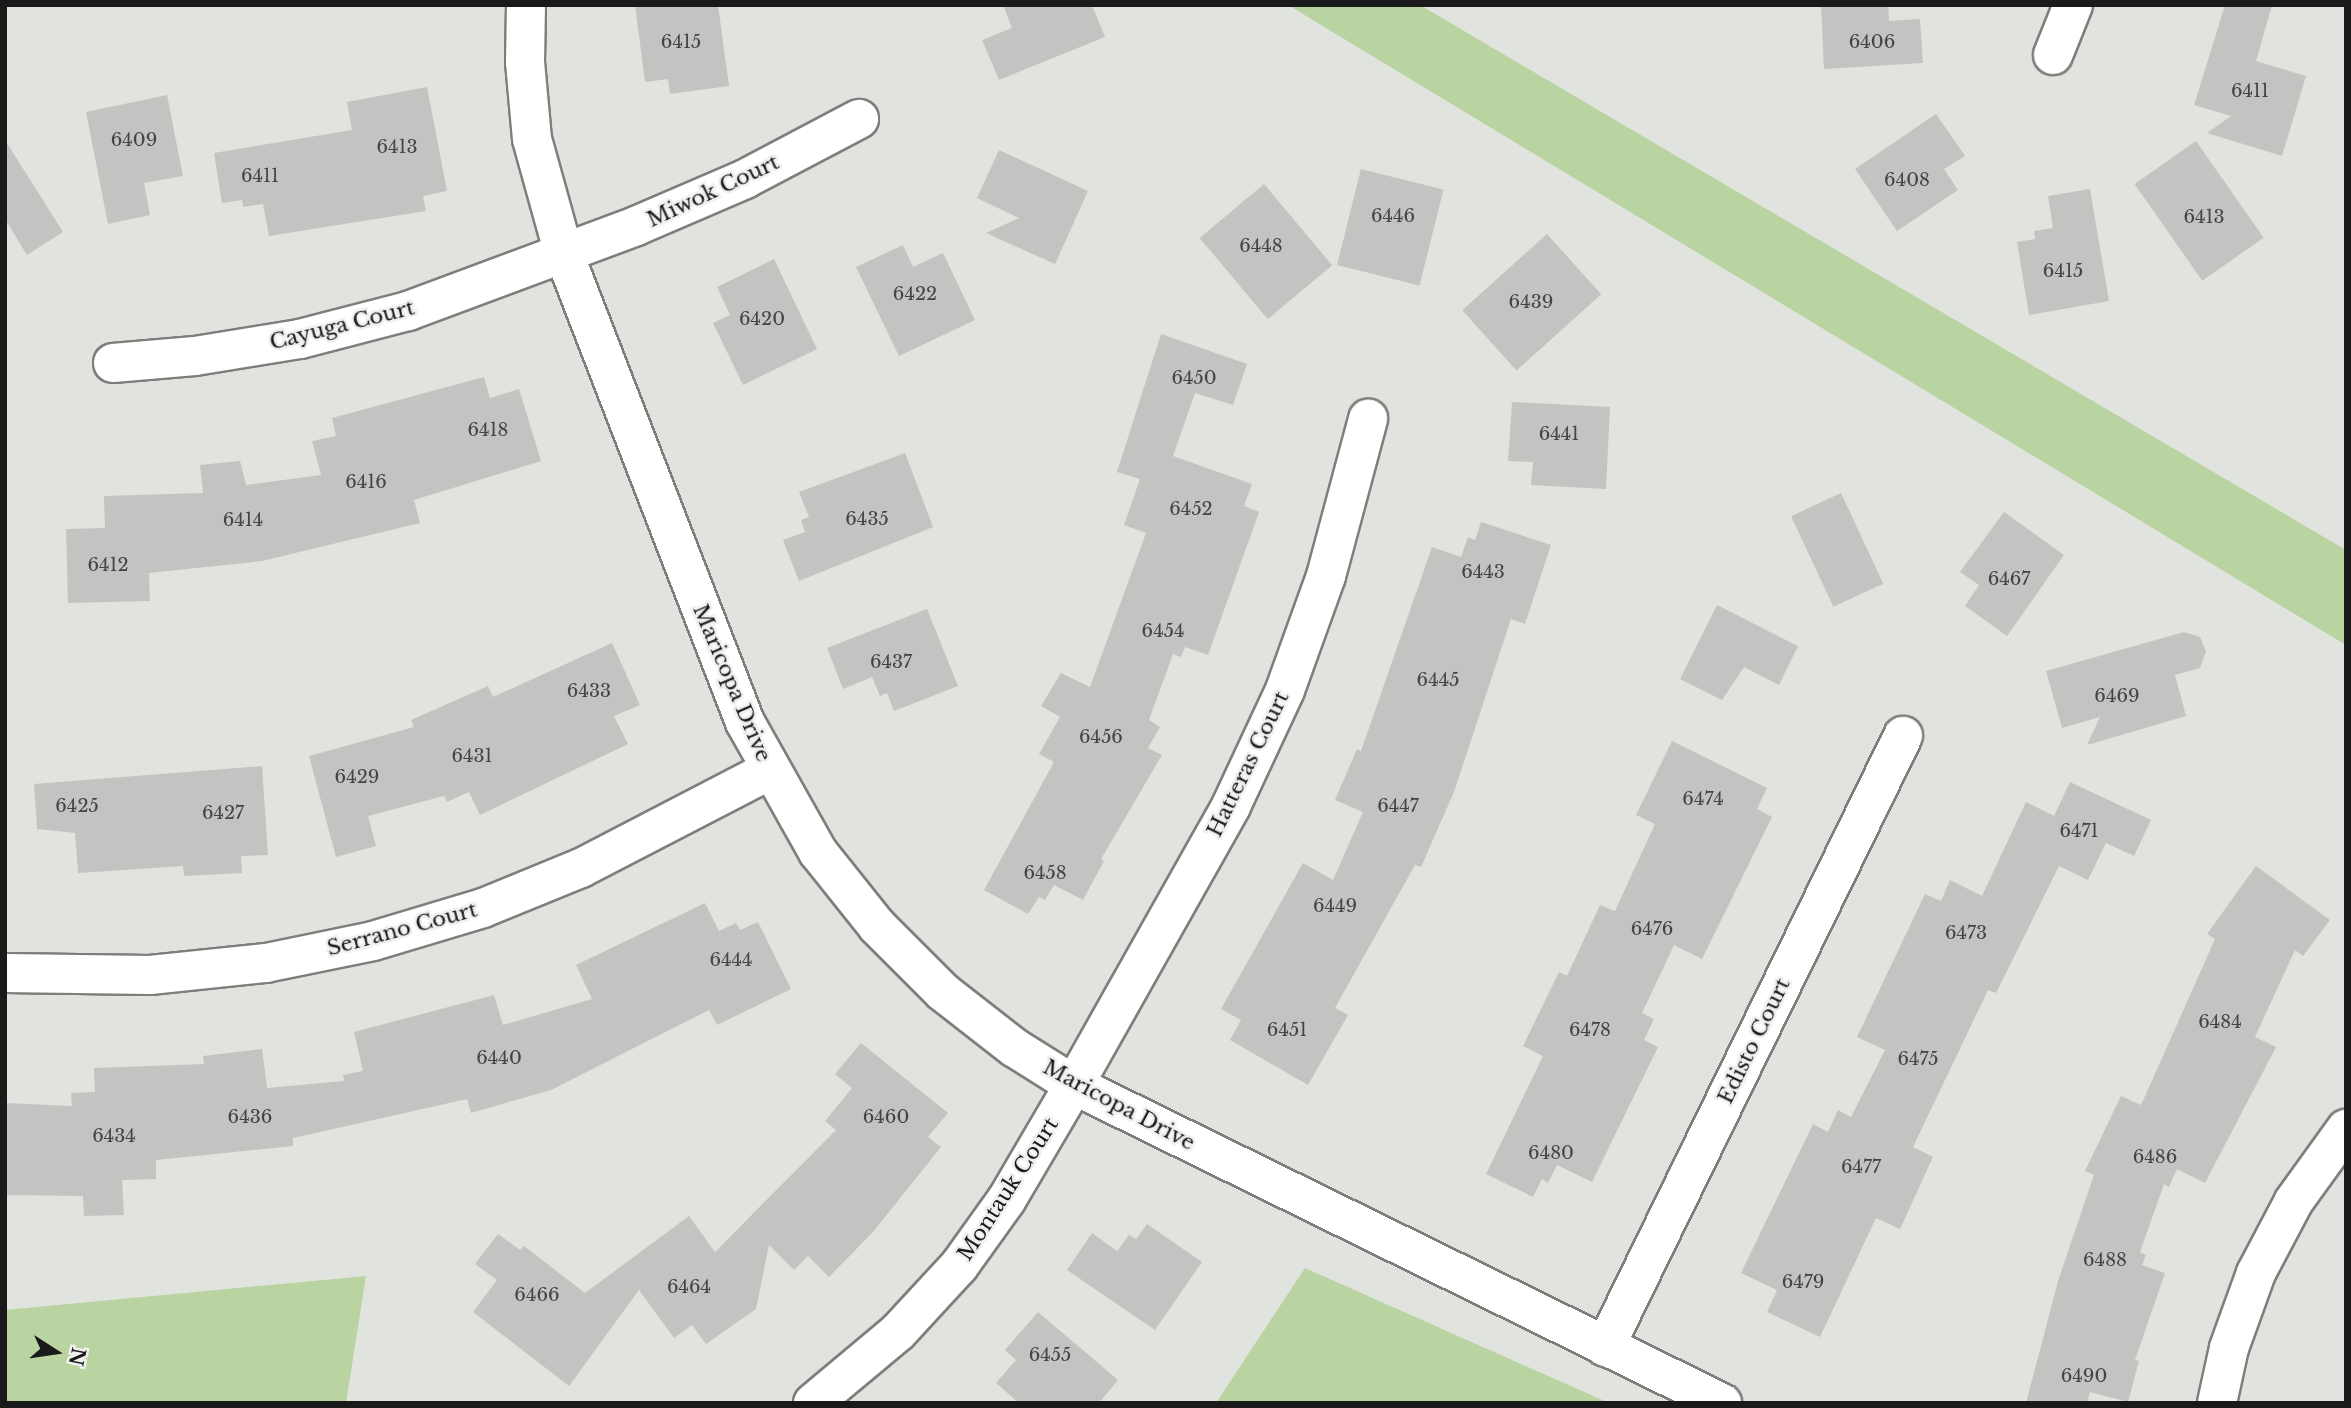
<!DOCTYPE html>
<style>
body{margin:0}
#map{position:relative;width:2351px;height:1408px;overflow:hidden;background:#e1e3df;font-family:"Libre Baskerville",serif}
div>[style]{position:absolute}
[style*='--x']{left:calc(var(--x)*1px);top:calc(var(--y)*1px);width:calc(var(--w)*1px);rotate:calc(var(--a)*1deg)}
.green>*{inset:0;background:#b9d3a1}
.building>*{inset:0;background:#c2c4c1;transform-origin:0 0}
.roads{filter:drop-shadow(2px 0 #7e7f7c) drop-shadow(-2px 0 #7e7f7c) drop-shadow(0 2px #7e7f7c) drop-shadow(0 -2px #7e7f7c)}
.minor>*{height:38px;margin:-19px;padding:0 19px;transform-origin:19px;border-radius:19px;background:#fff}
span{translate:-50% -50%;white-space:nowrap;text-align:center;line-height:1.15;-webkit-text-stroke:5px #eef0ed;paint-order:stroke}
.number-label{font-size:18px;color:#434443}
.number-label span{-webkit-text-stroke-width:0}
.street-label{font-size:21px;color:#191a19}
.frame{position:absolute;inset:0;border:7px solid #191a19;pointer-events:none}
.north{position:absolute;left:21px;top:1317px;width:70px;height:70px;-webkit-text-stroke:5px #eef0ed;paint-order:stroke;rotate:102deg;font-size:19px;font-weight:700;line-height:28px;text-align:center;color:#191a19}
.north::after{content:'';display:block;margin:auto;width:24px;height:32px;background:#191a19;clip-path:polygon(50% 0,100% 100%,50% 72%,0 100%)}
</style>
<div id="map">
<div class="green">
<i style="clip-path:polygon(1288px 5px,1420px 5px,2346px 550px,2346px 645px)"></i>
<i style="clip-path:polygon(1305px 1268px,1609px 1403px,1216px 1403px)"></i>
<i style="clip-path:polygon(366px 1276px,346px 1403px,5px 1403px,5px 1310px)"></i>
</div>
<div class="building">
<i style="clip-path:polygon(635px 5px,718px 5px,729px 86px,670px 94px,668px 79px,645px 82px)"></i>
<i style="clip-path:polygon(1003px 5px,1092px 5px,1105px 37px,999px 80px,982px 40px,1012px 28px)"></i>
<i style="clip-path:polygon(1821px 5px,1888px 5px,1889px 21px,1920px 19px,1923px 63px,1824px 69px)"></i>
<i style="clip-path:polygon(2225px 5px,2272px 5px,2256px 61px,2306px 76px,2282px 156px,2207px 133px,2231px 116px,2194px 105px)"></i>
<i style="clip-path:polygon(427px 87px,447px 191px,423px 196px,426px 211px,269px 236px,263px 204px,243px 207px,242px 200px,222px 203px,214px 153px,352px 130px,347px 102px)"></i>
<i style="clip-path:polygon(167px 95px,183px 176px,144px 183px,150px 215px,108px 224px,86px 112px)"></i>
<i style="clip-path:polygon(1936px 114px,1965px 156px,1944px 169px,1958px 190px,1897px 231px,1855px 169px)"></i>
<i style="clip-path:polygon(5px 140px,63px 232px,27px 255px,5px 219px)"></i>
<i style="left:2196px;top:141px;width:118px;height:75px;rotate:55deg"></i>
<i style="clip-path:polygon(999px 150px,1088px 191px,1055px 264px,986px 233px,1019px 218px,977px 198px)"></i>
<i style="left:1361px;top:169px;width:85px;height:99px;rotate:14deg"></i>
<i style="left:1264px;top:184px;width:106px;height:84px;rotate:50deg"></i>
<i style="clip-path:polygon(2090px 189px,2109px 301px,2029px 315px,2017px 242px,2035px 239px,2034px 231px,2053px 228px,2048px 196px)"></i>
<i style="left:1547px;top:234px;width:81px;height:114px;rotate:48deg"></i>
<i style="clip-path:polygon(903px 245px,913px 267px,943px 253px,975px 320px,899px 356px,856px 267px)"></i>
<i style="clip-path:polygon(774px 259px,817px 349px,743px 385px,713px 323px,730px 315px,717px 287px)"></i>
<i style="clip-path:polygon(1161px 334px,1247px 364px,1233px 405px,1195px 393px,1173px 456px,1252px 484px,1244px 506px,1259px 512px,1208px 655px,1185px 647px,1181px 657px,1173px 654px,1149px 720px,1160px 727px,1148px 748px,1162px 755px,1101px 859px,1104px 861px,1083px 900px,1054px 885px,1045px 900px,1039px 897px,1028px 914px,984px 890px,1054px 762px,1039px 754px,1060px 717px,1041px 706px,1061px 673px,1090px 687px,1146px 533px,1124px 525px,1140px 479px,1117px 472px)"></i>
<i style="clip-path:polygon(484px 377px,490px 398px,519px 389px,541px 461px,414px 500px,420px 523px,262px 561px,149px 573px,150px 601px,68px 603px,66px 529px,105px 528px,104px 496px,203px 493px,200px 465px,240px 461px,246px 485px,321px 475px,312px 441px,336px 436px,332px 418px)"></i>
<i style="clip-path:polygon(1512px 402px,1610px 407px,1606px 489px,1531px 485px,1533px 462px,1508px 461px)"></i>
<i style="clip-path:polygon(905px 453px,933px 527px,799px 581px,783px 540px,805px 532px,801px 520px,809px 517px,799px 492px)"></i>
<i style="left:1841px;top:493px;width:100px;height:55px;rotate:65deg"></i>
<i style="clip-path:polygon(2004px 512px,2064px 555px,2007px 636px,1965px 606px,1979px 585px,1960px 572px)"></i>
<i style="clip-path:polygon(1481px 522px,1551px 545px,1525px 624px,1511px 619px,1454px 792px,1421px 867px,1415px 865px,1335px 1008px,1348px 1015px,1308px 1085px,1230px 1040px,1241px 1020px,1221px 1009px,1303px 863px,1333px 880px,1363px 812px,1335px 800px,1357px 749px,1361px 751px,1432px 547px,1461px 557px,1468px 537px,1475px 540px)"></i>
<i style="clip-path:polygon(1717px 605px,1798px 646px,1779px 685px,1744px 667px,1722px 700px,1680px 679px)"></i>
<i style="clip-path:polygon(927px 609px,958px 686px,894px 711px,887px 693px,880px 696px,872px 677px,843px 689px,827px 648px)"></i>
<i style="clip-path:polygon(2184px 632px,2200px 637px,2206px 651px,2200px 668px,2175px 675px,2186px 716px,2087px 745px,2100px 717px,2062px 728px,2046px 671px)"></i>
<i style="clip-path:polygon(612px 643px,640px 705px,614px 716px,628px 744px,480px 815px,469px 792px,447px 802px,444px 796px,368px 816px,376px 846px,336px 857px,309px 756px,414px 727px,411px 720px,488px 686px,493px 697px)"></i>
<i style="clip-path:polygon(1672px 741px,1767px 788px,1757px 809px,1772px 817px,1702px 959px,1674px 945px,1642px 1013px,1654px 1019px,1644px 1040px,1658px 1047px,1592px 1182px,1557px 1165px,1548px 1183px,1542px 1179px,1533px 1197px,1486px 1174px,1543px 1056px,1523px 1046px,1559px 972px,1567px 976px,1600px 905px,1615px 911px,1655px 824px,1636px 815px)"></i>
<i style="clip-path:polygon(262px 766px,268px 855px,241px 856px,242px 873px,184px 876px,183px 866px,78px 873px,75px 833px,37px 829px,34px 784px)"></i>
<i style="clip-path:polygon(2070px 782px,2151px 820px,2134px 856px,2106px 843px,2088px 880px,2059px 866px,1996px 993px,1988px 990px,1913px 1147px,1933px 1157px,1900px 1229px,1876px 1218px,1820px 1337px,1767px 1312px,1777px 1290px,1741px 1273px,1813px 1124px,1828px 1132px,1838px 1110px,1851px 1117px,1885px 1050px,1857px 1037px,1925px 894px,1941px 901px,1950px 880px,1982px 896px,2026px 802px,2054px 816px)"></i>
<i style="clip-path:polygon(2256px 866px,2330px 920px,2303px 956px,2295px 950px,2255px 1037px,2276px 1047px,2205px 1183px,2177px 1169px,2169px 1187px,2164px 1184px,2140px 1252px,2146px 1255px,2142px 1265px,2165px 1273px,2135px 1360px,2139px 1361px,2128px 1402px,2090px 1392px,2087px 1403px,2026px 1403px,2058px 1281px,2094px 1175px,2085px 1171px,2121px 1096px,2141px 1105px,2215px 939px,2207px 934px)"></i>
<i style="clip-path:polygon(705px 903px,719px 931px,736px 923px,740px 930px,758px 922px,791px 989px,717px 1025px,709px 1010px,551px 1090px,471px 1113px,467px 1099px,293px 1138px,293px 1146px,156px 1160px,156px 1179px,122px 1180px,124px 1215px,84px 1216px,83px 1196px,5px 1195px,5px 1103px,72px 1106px,71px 1093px,95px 1092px,94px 1068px,204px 1064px,203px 1056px,262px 1049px,267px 1088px,344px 1081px,343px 1075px,363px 1071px,354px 1032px,494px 995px,503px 1025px,592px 999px,576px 965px)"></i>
<i style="clip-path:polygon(861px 1043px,948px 1113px,928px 1137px,941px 1147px,873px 1232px,829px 1277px,808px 1256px,794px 1270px,769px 1245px,756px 1309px,706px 1344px,692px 1325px,674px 1338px,639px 1290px,569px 1386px,473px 1312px,497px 1280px,475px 1264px,498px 1234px,520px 1250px,524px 1246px,585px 1293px,689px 1216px,715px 1252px,836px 1130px,825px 1121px,852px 1088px,835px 1074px)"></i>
<i style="clip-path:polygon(1147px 1224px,1202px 1262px,1155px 1330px,1067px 1270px,1092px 1233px,1117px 1251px,1129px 1235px,1136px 1239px)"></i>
<i style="clip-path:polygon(1038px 1312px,1118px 1380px,1099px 1403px,1019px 1403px,996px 1383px,1016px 1360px,1005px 1350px)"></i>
</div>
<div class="roads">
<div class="minor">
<i style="--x:526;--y:5;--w:57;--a:91"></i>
<i style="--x:525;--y:62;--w:77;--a:84.8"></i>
<i style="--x:532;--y:139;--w:119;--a:74.5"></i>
<i style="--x:564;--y:254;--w:502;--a:68.86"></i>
<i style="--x:745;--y:722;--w:149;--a:60.7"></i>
<i style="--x:818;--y:852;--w:95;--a:51.4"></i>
<i style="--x:877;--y:926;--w:93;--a:45"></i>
<i style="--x:943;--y:992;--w:91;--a:37.9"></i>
<i style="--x:1015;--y:1048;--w:70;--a:32.1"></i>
<i style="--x:1074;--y:1085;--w:722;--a:26.14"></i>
<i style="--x:2053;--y:55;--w:54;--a:-68.2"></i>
<i style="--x:113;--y:363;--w:82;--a:-4.9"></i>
<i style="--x:195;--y:356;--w:106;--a:-9.2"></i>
<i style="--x:300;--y:339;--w:112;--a:-14.5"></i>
<i style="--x:408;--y:311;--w:243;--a:-20.4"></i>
<i style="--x:636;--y:226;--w:119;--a:-23.3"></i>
<i style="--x:745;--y:179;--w:129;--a:-27.8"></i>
<i style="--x:5;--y:973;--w:145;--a:0.8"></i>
<i style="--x:150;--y:975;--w:117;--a:-5.9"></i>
<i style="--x:266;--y:963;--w:109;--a:-11.6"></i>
<i style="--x:373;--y:941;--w:115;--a:-16.7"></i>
<i style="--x:483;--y:908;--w:106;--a:-22.2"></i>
<i style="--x:581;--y:868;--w:211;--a:-27.4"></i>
<i style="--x:1605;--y:1347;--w:680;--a:-64"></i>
<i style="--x:813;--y:1403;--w:111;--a:-39.9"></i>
<i style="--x:898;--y:1332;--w:90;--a:-47.3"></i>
<i style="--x:959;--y:1266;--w:82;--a:-54.4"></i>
<i style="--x:1007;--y:1199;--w:132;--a:-59.6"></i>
<i style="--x:1074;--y:1085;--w:320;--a:-60.6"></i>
<i style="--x:1231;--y:806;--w:128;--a:-65"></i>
<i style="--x:1285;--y:690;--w:121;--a:-70.2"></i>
<i style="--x:1326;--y:576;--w:163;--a:-75"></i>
<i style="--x:2217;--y:1403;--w:56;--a:-77.7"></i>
<i style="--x:2229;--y:1348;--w:80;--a:-70.2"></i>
<i style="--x:2256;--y:1273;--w:81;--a:-62.2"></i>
<i style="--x:2294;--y:1201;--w:89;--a:-54.2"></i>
</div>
</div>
<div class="number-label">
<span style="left:681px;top:42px">6415</span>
<span style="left:1872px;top:42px">6406</span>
<span style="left:2250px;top:91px">6411</span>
<span style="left:134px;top:140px">6409</span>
<span style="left:397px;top:147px">6413</span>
<span style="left:260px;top:176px">6411</span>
<span style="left:1907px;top:180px">6408</span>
<span style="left:1393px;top:216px">6446</span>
<span style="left:2204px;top:217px">6413</span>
<span style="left:1261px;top:246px">6448</span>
<span style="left:2063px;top:271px">6415</span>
<span style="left:915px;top:294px">6422</span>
<span style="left:1531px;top:302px">6439</span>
<span style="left:762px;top:319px">6420</span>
<span style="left:1194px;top:378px">6450</span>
<span style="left:488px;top:430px">6418</span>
<span style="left:1559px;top:434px">6441</span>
<span style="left:366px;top:482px">6416</span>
<span style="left:1191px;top:509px">6452</span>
<span style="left:867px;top:519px">6435</span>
<span style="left:243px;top:520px">6414</span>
<span style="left:108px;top:565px">6412</span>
<span style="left:1483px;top:572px">6443</span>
<span style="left:2009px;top:579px">6467</span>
<span style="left:1163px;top:631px">6454</span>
<span style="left:891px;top:662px">6437</span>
<span style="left:1438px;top:680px">6445</span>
<span style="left:589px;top:691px">6433</span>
<span style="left:2117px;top:696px">6469</span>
<span style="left:1101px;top:737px">6456</span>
<span style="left:472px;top:756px">6431</span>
<span style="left:357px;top:777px">6429</span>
<span style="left:1703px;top:799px">6474</span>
<span style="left:77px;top:806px">6425</span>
<span style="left:1398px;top:806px">6447</span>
<span style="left:223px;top:813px">6427</span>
<span style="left:2079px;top:831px">6471</span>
<span style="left:1045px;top:873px">6458</span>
<span style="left:1335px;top:906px">6449</span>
<span style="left:1652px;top:929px">6476</span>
<span style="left:1966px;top:933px">6473</span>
<span style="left:731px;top:960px">6444</span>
<span style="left:2220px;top:1022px">6484</span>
<span style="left:1287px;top:1030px">6451</span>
<span style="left:1590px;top:1030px">6478</span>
<span style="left:499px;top:1058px">6440</span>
<span style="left:1918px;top:1059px">6475</span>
<span style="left:250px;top:1117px">6436</span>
<span style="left:886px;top:1117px">6460</span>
<span style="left:114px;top:1136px">6434</span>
<span style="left:1551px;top:1153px">6480</span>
<span style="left:2155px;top:1157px">6486</span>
<span style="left:1861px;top:1167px">6477</span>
<span style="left:2105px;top:1260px">6488</span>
<span style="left:1803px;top:1282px">6479</span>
<span style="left:689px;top:1287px">6464</span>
<span style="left:537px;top:1295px">6466</span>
<span style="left:1050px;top:1355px">6455</span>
<span style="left:2084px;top:1376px">6490</span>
</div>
<div class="street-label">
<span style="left:713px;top:191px;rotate:-25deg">Miwok Court</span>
<span style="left:342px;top:325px;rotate:-14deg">Cayuga Court</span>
<span style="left:732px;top:683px;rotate:67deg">Maricopa Drive</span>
<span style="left:1248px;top:764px;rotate:-64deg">Hatteras Court</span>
<span style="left:402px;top:929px;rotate:-15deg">Serrano Court</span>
<span style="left:1754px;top:1041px;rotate:-64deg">Edisto Court</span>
<span style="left:1119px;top:1105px;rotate:28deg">Maricopa Drive</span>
<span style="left:1008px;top:1189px;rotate:-57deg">Montauk Court</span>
</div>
<div class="frame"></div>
<div class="north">N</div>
</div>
